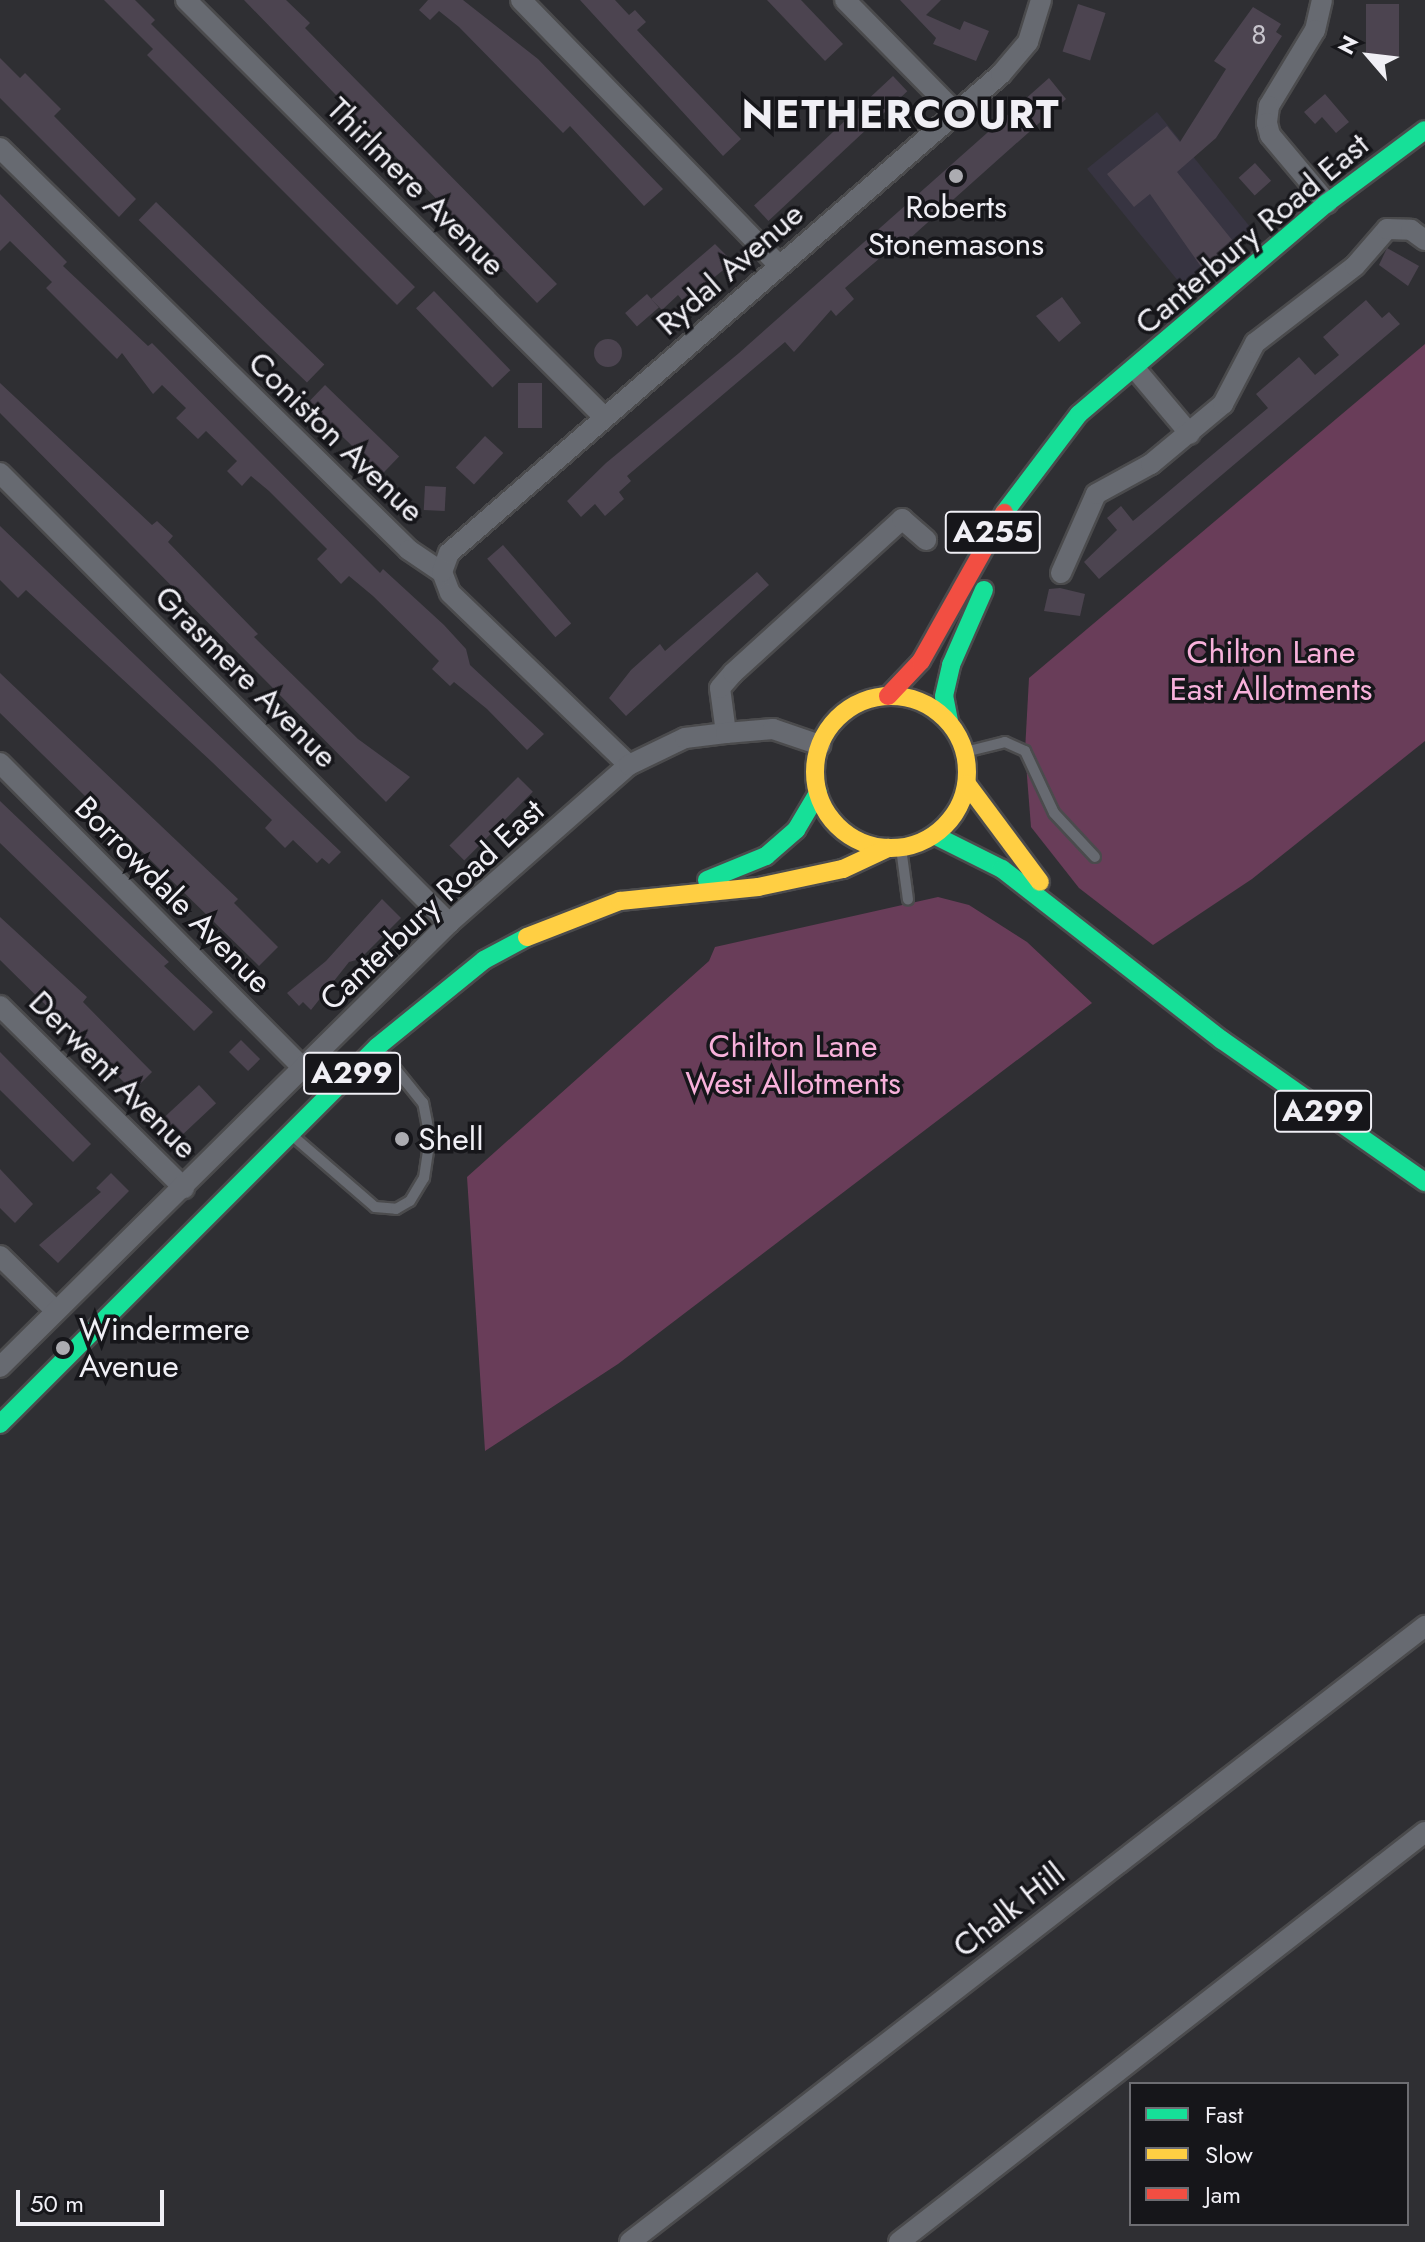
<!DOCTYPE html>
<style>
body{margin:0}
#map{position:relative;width:1425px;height:2242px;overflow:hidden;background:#2f2f33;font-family:Jost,sans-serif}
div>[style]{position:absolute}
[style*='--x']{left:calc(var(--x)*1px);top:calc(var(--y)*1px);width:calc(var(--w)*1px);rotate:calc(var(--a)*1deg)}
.built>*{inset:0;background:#373441;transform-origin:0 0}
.green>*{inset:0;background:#693d59}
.building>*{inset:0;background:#4c4450;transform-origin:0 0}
.round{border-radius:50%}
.roads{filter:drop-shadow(2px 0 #4b4b4d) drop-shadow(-2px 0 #4b4b4d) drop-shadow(0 2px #4b4b4d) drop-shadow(0 -2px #4b4b4d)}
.lane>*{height:10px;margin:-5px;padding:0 5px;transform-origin:5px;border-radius:5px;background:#676a71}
.street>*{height:20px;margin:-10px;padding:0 10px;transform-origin:10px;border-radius:10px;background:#676a71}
.fast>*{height:18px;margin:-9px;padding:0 9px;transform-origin:9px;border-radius:9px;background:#16e098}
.slow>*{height:18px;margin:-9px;padding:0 9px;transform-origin:9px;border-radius:9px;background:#ffcf43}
.slow>.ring{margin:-9px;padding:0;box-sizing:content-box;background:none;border:18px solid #ffcf43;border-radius:50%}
.jam>*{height:18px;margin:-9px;padding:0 9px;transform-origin:9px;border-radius:9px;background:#f24e42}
.dots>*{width:22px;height:22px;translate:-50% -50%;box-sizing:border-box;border:4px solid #16161a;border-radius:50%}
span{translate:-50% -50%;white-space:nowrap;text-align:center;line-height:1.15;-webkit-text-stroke:7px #16161a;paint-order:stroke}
.number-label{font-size:28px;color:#c7c4cc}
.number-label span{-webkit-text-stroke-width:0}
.shield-label span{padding:2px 6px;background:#16161a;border:2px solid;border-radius:6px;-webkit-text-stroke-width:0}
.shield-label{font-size:30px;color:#f0eff5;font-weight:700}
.street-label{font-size:32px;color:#f0eff5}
.poi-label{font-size:32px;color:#f0eff5}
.left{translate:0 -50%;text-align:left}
.park-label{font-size:32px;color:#f8b1db}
.district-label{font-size:40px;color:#f0eff5;font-weight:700;letter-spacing:2px}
.legend{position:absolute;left:1129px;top:2082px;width:280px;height:144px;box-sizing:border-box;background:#16161a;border:2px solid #6d6d72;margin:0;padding:10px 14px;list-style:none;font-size:24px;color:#f0eff5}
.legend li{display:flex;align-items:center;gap:16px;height:40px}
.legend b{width:40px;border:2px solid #6d6d72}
.north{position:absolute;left:1329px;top:16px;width:80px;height:80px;-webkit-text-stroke:6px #16161a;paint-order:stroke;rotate:298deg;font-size:22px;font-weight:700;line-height:32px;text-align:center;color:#f0eff5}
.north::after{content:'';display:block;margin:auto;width:28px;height:36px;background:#f0eff5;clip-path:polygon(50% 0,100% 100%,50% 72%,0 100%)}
.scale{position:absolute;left:16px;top:2190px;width:148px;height:36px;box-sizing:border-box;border:4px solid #f0eff5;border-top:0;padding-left:10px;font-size:24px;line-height:28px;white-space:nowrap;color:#f0eff5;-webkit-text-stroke:6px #16161a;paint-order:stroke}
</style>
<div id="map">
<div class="built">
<i style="left:1157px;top:112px;width:156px;height:90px;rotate:51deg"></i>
</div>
<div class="green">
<i style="clip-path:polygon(1425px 344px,1425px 741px,1252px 879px,1153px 945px,1079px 888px,1031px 827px,1025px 751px,1029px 678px)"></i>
<i style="clip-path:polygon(938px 897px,969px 905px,1027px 942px,1092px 1003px,618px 1364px,485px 1451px,467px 1177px,709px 961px,715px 947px)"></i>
</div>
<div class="building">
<i style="clip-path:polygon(104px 0,135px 0,155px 20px,151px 24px,415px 287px,397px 305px,147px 55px,153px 49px)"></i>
<i style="clip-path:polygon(244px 0,286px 0,310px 23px,305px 28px,557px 284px,537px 303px)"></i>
<i style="clip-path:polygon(428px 0,463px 0,538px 59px,663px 189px,644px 206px,570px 126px,563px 133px,459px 27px,439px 11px,430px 20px,419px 10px)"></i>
<i style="clip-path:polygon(580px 0,615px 0,629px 15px,635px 10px,646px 22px,637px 30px,741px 139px,723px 156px)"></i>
<i style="clip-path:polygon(767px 0,801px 0,843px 44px,825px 61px)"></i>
<i style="clip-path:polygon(900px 0,941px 0,926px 15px,960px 30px,964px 21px,989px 31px,976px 61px,933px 44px,936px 38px)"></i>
<i style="left:1078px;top:4px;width:29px;height:50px;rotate:18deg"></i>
<i style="left:1366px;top:4px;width:33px;height:52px"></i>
<i style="clip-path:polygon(1253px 7px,1281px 24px,1276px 32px,1282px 36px,1216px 138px,1177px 172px,1237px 246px,1204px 271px,1150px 194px,1134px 207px,1107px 174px,1167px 126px,1180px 142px,1226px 69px,1214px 61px)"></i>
<i style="clip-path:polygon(0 58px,20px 78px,25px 73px,61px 109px,54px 116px,136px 199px,119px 217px,0 98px)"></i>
<i style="left:893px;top:76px;width:21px;height:190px;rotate:47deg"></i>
<i style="clip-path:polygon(1049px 78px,1066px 99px,898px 249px,895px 245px,845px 288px,854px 299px,836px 316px,831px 310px,794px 352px,785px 342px,627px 476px,631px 481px,619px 492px,624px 499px,605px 516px,595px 504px,581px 517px,567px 501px,606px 463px,739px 353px)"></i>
<i style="clip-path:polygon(1325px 94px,1349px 122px,1336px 133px,1322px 117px,1315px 124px,1304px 112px)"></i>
<i style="left:1255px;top:163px;width:24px;height:22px;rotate:48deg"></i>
<i style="clip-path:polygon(0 194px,67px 262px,63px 266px,148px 346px,152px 343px,380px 573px,383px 569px,444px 625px,466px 649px,470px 665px,544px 734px,527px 750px,487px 709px,454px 682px,450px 686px,432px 669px,439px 661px,373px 596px,349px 576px,341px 584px,317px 559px,327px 549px,269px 491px,251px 476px,242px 486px,227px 471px,237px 461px,206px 431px,198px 439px,176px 418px,186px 408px,162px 385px,153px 394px,122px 353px,117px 359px,46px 288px,52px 282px,10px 241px,0 251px)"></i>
<i style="left:156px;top:202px;width:234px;height:25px;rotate:44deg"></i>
<i style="clip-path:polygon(715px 244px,733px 262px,694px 294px,682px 300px,678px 295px,662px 310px,651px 299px)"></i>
<i style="clip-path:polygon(1387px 248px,1419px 266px,1408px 286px,1379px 265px)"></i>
<i style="left:434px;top:291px;width:110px;height:25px;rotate:46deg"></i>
<i style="left:647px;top:294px;width:18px;height:29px;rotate:49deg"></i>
<i style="clip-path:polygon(1062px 297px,1081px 323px,1059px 342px,1036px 316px)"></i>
<i style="clip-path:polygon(1366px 300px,1382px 318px,1389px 312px,1400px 324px,1099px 579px,1084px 562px,1117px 530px,1107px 518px,1121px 506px,1133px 521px,1162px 497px,1268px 408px,1256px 394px,1299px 357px,1315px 375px,1339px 355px,1323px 337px)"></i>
<i class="round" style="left:594px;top:339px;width:28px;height:28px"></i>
<i style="clip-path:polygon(0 383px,152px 525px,157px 521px,173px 536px,168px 542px,258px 634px,254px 637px,358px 739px,410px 777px,386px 802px,0 413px)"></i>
<i style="left:518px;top:383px;width:24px;height:45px"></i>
<i style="left:325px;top:385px;width:103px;height:25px;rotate:44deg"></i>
<i style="left:485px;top:436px;width:25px;height:43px;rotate:43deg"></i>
<i style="left:425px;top:486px;width:21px;height:24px;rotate:3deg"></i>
<i style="clip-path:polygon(0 526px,341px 852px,329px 864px,322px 858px,317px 863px,293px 840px,285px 848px,265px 828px,272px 820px,212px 762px,26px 590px,18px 598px,0 580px)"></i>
<i style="left:503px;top:545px;width:104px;height:21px;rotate:49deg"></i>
<i style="clip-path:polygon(757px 572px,769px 585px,626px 716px,609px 698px,631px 670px,660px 644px,665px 651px)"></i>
<i style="clip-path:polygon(1060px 588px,1085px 594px,1080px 616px,1044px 611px,1049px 589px)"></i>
<i style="clip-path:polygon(0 673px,238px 899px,234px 903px,278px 947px,259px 966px,0 713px)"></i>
<i style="left:518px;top:777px;width:21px;height:97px;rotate:45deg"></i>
<i style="clip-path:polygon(0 801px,169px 962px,164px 966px,213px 1012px,194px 1031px,0 843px)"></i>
<i style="clip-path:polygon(382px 899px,401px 918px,360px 959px,349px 962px,311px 1010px,303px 1002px,299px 1006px,287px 993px,326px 961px)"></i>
<i style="clip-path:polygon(0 917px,87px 997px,83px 1002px,152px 1072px,133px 1091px,0 960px)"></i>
<i style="left:241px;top:1040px;width:27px;height:17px;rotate:45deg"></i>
<i style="clip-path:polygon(0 1052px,91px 1144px,73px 1162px,0 1090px)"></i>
<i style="left:199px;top:1085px;width:25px;height:50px;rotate:47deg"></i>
<i style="clip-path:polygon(0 1169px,33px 1204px,15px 1223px,0 1208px)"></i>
<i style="clip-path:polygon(111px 1173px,129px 1191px,58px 1263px,39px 1245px,101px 1192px,96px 1188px)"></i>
</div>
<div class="roads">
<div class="lane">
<i style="--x:965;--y:752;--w:41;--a:-14"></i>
<i style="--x:1005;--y:742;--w:22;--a:24"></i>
<i style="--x:1025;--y:751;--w:68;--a:64.9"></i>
<i style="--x:1054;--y:813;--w:60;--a:47"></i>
<i style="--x:901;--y:848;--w:52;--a:82.3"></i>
<i style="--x:294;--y:1137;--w:107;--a:40.8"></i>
<i style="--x:375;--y:1207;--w:21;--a:5"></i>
<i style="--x:396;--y:1209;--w:16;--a:-30"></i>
<i style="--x:410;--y:1201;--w:27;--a:-59"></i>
<i style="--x:424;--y:1178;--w:40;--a:-81.5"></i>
<i style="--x:430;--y:1138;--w:36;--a:-101"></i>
<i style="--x:423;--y:1103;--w:67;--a:-128.9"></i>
</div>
<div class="street">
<i style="--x:186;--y:0;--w:590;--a:44.93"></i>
<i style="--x:521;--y:0;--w:371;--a:45.8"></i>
<i style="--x:845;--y:0;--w:160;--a:45.5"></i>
<i style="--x:1322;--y:0;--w:31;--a:103"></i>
<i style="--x:1315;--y:30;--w:89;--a:121.2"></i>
<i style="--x:1269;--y:106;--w:17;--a:97"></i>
<i style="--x:1267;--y:123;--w:12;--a:76"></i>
<i style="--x:1270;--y:135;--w:89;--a:50"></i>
<i style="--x:0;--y:148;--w:573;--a:44.51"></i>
<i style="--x:409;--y:550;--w:40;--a:34"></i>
<i style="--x:442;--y:572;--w:22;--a:69"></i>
<i style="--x:450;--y:593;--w:248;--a:43.9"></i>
<i style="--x:1137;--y:371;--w:82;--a:49.9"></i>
<i style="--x:0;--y:473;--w:636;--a:45.06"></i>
<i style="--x:442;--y:572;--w:20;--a:-70"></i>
<i style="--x:449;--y:553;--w:731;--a:-40.95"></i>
<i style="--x:1001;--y:74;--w:42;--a:-49.8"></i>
<i style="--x:1028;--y:42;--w:44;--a:-72.8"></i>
<i style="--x:1061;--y:573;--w:86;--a:-66.1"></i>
<i style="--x:1096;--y:494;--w:63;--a:-28.6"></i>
<i style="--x:1151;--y:464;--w:94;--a:-39.8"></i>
<i style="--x:1223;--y:404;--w:69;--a:-62.3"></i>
<i style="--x:1255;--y:343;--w:126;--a:-37.6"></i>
<i style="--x:1355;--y:266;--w:49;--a:-49.1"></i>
<i style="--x:1387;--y:229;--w:24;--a:2"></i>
<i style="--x:1411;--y:230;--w:17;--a:36"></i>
<i style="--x:726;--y:733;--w:45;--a:-97.6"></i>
<i style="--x:720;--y:688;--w:20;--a:-49"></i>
<i style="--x:733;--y:673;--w:229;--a:-42.3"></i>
<i style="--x:902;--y:519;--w:32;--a:41"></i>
<i style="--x:0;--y:763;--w:431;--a:45.2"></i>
<i style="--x:0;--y:1006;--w:259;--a:44.7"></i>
<i style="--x:0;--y:1256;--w:78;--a:44.5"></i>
<i style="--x:0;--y:1367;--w:631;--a:-44.68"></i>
<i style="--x:449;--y:923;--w:240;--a:-41.3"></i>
<i style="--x:629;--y:765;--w:62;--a:-25.7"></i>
<i style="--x:685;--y:738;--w:41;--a:-7"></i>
<i style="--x:726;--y:733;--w:47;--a:-4.9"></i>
<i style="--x:773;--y:729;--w:50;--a:18.8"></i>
<i style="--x:630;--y:2242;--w:1006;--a:-37.77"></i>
<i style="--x:899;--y:2242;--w:667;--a:-37.94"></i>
</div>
<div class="fast">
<i style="--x:1004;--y:513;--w:124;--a:-52.9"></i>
<i style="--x:1079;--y:414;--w:326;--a:-40.4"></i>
<i style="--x:1327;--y:203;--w:122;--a:-36.7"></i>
<i style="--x:949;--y:721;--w:25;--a:-101"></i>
<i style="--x:944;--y:696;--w:32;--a:-77"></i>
<i style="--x:951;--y:665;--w:82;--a:-66.3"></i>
<i style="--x:934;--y:835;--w:76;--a:26.6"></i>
<i style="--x:1002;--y:869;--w:279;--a:37.9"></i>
<i style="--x:1222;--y:1040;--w:248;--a:35"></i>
<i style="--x:707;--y:880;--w:64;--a:-22.1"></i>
<i style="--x:766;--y:856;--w:40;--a:-41"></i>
<i style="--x:796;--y:830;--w:43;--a:-59.3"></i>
<i style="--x:0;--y:1424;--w:533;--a:-45"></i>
<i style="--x:377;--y:1047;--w:138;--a:-39.1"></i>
<i style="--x:484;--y:960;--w:49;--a:-28.1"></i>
</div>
<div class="slow">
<i class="ring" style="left:815px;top:696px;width:134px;height:134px"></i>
<i style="--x:967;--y:784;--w:122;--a:53.3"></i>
<i style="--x:527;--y:937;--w:100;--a:-21.2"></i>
<i style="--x:620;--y:901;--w:139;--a:-5.8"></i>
<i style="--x:758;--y:887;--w:87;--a:-12"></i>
<i style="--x:843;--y:869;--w:50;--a:-25"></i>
</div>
<div class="jam">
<i style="--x:888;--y:696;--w:48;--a:-46.7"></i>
<i style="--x:921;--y:661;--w:170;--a:-60.7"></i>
</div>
</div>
<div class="dots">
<i style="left:956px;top:176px;background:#acacb1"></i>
<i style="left:402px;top:1139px;background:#acacb1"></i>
<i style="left:63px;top:1348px;background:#acacb1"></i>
</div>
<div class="number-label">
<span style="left:1259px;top:35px">8</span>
</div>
<div class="shield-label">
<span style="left:993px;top:532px">A255</span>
<span style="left:352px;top:1073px">A299</span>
<span style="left:1323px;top:1111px">A299</span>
</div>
<div class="street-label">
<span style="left:416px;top:187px;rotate:45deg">Thirlmere Avenue</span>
<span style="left:1252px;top:234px;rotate:-40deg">Canterbury Road East</span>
<span style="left:730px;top:269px;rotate:-41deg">Rydal Avenue</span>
<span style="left:336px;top:437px;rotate:44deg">Coniston Avenue</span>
<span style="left:246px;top:677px;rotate:45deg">Grasmere Avenue</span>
<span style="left:173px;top:895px;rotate:45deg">Borrowdale Avenue</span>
<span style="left:432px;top:905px;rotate:-43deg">Canterbury Road East</span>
<span style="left:113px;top:1075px;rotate:45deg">Derwent Avenue</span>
<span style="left:1009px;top:1910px;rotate:-38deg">Chalk Hill</span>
</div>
<div class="poi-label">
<span style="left:956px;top:226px">Roberts<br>Stonemasons</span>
<span class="left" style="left:418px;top:1139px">Shell</span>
<span class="left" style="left:79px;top:1348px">Windermere<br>Avenue</span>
</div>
<div class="park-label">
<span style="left:1271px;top:671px">Chilton Lane<br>East Allotments</span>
<span style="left:793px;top:1065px">Chilton Lane<br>West Allotments</span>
</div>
<div class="district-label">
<span style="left:901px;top:114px">NETHERCOURT</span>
</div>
<ul class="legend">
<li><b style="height:10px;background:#16e098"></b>Fast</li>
<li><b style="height:10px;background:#ffcf43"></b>Slow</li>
<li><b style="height:10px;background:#f24e42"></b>Jam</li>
</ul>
<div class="north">N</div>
<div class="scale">50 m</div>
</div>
